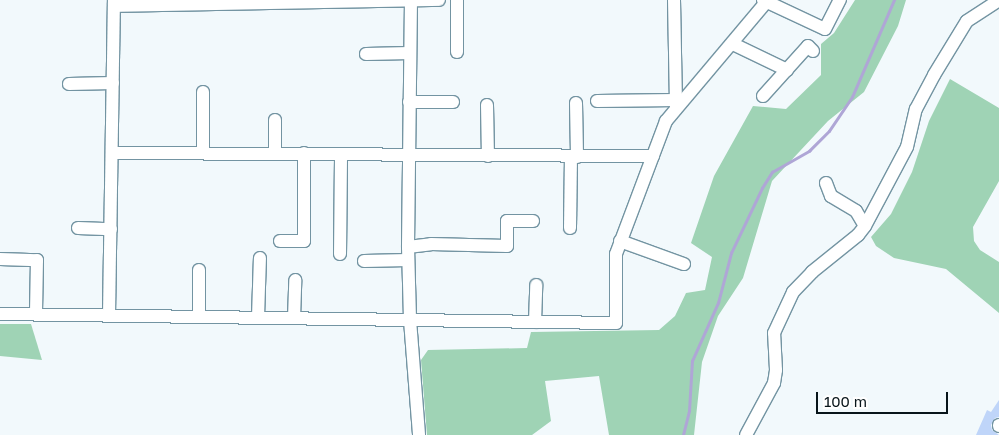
<!DOCTYPE html>
<style>
body{margin:0}
#map{position:relative;width:999px;height:435px;overflow:hidden;background:#f2f9fc;font-family:"Golos Text",sans-serif}
div>[style]{position:absolute}
[style*='--x']{left:calc(var(--x)*1px);top:calc(var(--y)*1px);width:calc(var(--w)*1px);rotate:calc(var(--a)*1deg)}
.forest>*{inset:0;background:#9fd3b5}
.stream>*{height:2.5px;margin:-1.25px;padding:0 1.25px;transform-origin:1.25px;border-radius:1.25px;background:#afa6d6}
.building>*{inset:0;background:#bfd5f9}
.roads{filter:drop-shadow(1px 0 #7394a2) drop-shadow(-1px 0 #7394a2) drop-shadow(0 1px #7394a2) drop-shadow(0 -1px #7394a2)}
.minor>*{height:12px;margin:-6px;padding:0 6px;transform-origin:6px;border-radius:6px;background:#fff}
span{translate:-50% -50%;white-space:nowrap;text-align:center;line-height:1.15;-webkit-text-stroke:5px #fff;paint-order:stroke}
.scale{position:absolute;left:816px;top:392px;width:132px;height:22px;box-sizing:border-box;border:2px solid #08151a;border-top:0;padding-left:6px;font-size:15px;line-height:18px;white-space:nowrap;color:#08151a;-webkit-text-stroke:4px #fff;paint-order:stroke}
</style>
<div id="map">
<div class="forest">
<i style="clip-path:polygon(855px 0,906px 0,898px 26px,864px 92px,828px 121px,772px 181px,743px 278px,718px 316px,702px 362px,694px 435px,609px 435px,599px 376px,545px 381px,551px 421px,532px 435px,427px 435px,421px 360px,428px 350px,527px 348px,531px 332px,659px 330px,675px 316px,686px 293px,705px 290px,712px 257px,691px 243px,714px 176px,753px 106px,786px 109px,821px 75px,821px 44px,834px 33px)"></i>
<i style="clip-path:polygon(950px 79px,999px 108px,999px 181px,973px 227px,974px 241px,980px 250px,999px 262px,999px 313px,946px 269px,894px 258px,876px 246px,871px 237px,891px 214px,912px 172px,929px 121px)"></i>
<i style="clip-path:polygon(0 324px,31px 324px,42px 360px,0 356px)"></i>
</div>
<div class="stream">
<i style="--x:683;--y:435;--w:25;--a:-76"></i>
<i style="--x:689;--y:411;--w:50;--a:-86.6"></i>
<i style="--x:692;--y:361;--w:64;--a:-65.9"></i>
<i style="--x:718;--y:303;--w:52;--a:-75.4"></i>
<i style="--x:731;--y:253;--w:72;--a:-64.5"></i>
<i style="--x:762;--y:188;--w:19;--a:-58"></i>
<i style="--x:772;--y:172;--w:43;--a:-29.6"></i>
<i style="--x:809;--y:151;--w:28;--a:-45"></i>
<i style="--x:829;--y:131;--w:41;--a:-55.9"></i>
<i style="--x:852;--y:97;--w:106;--a:-66.6"></i>
</div>
<div class="building">
<i style="clip-path:polygon(999px 400px,999px 417px,995px 418px,991px 425px,992px 430px,999px 435px,976px 435px,987px 410px,991px 412px)"></i>
</div>
<div class="roads">
<div class="minor">
<i style="--x:411;--y:0;--w:247;--a:90.7"></i>
<i style="--x:408;--y:247;--w:73;--a:88.4"></i>
<i style="--x:410;--y:320;--w:115;--a:85.5"></i>
<i style="--x:674;--y:0;--w:108;--a:88.9"></i>
<i style="--x:763;--y:0;--w:68;--a:25.1"></i>
<i style="--x:825;--y:29;--w:33;--a:-63"></i>
<i style="--x:114;--y:6;--w:325;--a:-1.1"></i>
<i style="--x:733;--y:44;--w:60;--a:25.7"></i>
<i style="--x:457;--y:52;--w:52;--a:-90"></i>
<i style="--x:366;--y:54;--w:44;--a:-1.3"></i>
<i style="--x:69;--y:84;--w:44;--a:-1.3"></i>
<i style="--x:763;--y:96;--w:67;--a:-48"></i>
<i style="--x:808;--y:46;--w:7;--a:45"></i>
<i style="--x:597;--y:101;--w:79;--a:-0.7"></i>
<i style="--x:409;--y:102;--w:44;--a:0"></i>
<i style="--x:576;--y:103;--w:54;--a:88.9"></i>
<i style="--x:487;--y:105;--w:51;--a:88.9"></i>
<i style="--x:112;--y:153;--w:541;--a:0.32"></i>
<i style="--x:203;--y:153;--w:61;--a:-90"></i>
<i style="--x:275;--y:153;--w:33;--a:-90"></i>
<i style="--x:826;--y:183;--w:14;--a:69"></i>
<i style="--x:831;--y:196;--w:29;--a:31"></i>
<i style="--x:856;--y:211;--w:17;--a:59"></i>
<i style="--x:78;--y:228;--w:33;--a:2"></i>
<i style="--x:570;--y:228;--w:71;--a:-89.2"></i>
<i style="--x:280;--y:241;--w:24;--a:0"></i>
<i style="--x:304;--y:241;--w:88;--a:-90"></i>
<i style="--x:620;--y:241;--w:68;--a:19.8"></i>
<i style="--x:408;--y:247;--w:23;--a:-7"></i>
<i style="--x:431;--y:244;--w:76;--a:1.5"></i>
<i style="--x:507;--y:246;--w:25;--a:-90"></i>
<i style="--x:507;--y:221;--w:26;--a:0"></i>
<i style="--x:340;--y:254;--w:100;--a:-89.4"></i>
<i style="--x:0;--y:259;--w:37;--a:2"></i>
<i style="--x:37;--y:260;--w:54;--a:91.1"></i>
<i style="--x:364;--y:261;--w:44;--a:-1.3"></i>
<i style="--x:0;--y:314;--w:616;--a:0.84"></i>
<i style="--x:616;--y:323;--w:69;--a:-90"></i>
<i style="--x:616;--y:254;--w:142;--a:-69.4"></i>
<i style="--x:666;--y:121;--w:158;--a:-49.9"></i>
<i style="--x:109;--y:315;--w:315;--a:-89.1"></i>
<i style="--x:199;--y:317;--w:47;--a:-90"></i>
<i style="--x:258;--y:317;--w:59;--a:-88.1"></i>
<i style="--x:294;--y:318;--w:38;--a:-88"></i>
<i style="--x:535;--y:322;--w:37;--a:-88"></i>
<i style="--x:999;--y:425;--w:1;--a:90"></i>
<i style="--x:746;--y:435;--w:59;--a:-61.7"></i>
<i style="--x:774;--y:383;--w:13;--a:-81"></i>
<i style="--x:776;--y:370;--w:37;--a:-93"></i>
<i style="--x:774;--y:333;--w:45;--a:-65.1"></i>
<i style="--x:793;--y:292;--w:28;--a:-46"></i>
<i style="--x:812;--y:272;--w:59;--a:-38.8"></i>
<i style="--x:858;--y:235;--w:11;--a:-52"></i>
<i style="--x:865;--y:226;--w:89;--a:-62"></i>
<i style="--x:907;--y:147;--w:39;--a:-77"></i>
<i style="--x:916;--y:109;--w:38;--a:-62"></i>
<i style="--x:934;--y:75;--w:63;--a:-58.6"></i>
<i style="--x:967;--y:21;--w:38;--a:-33"></i>
</div>
</div>
<div class="scale">100 m</div>
</div>
